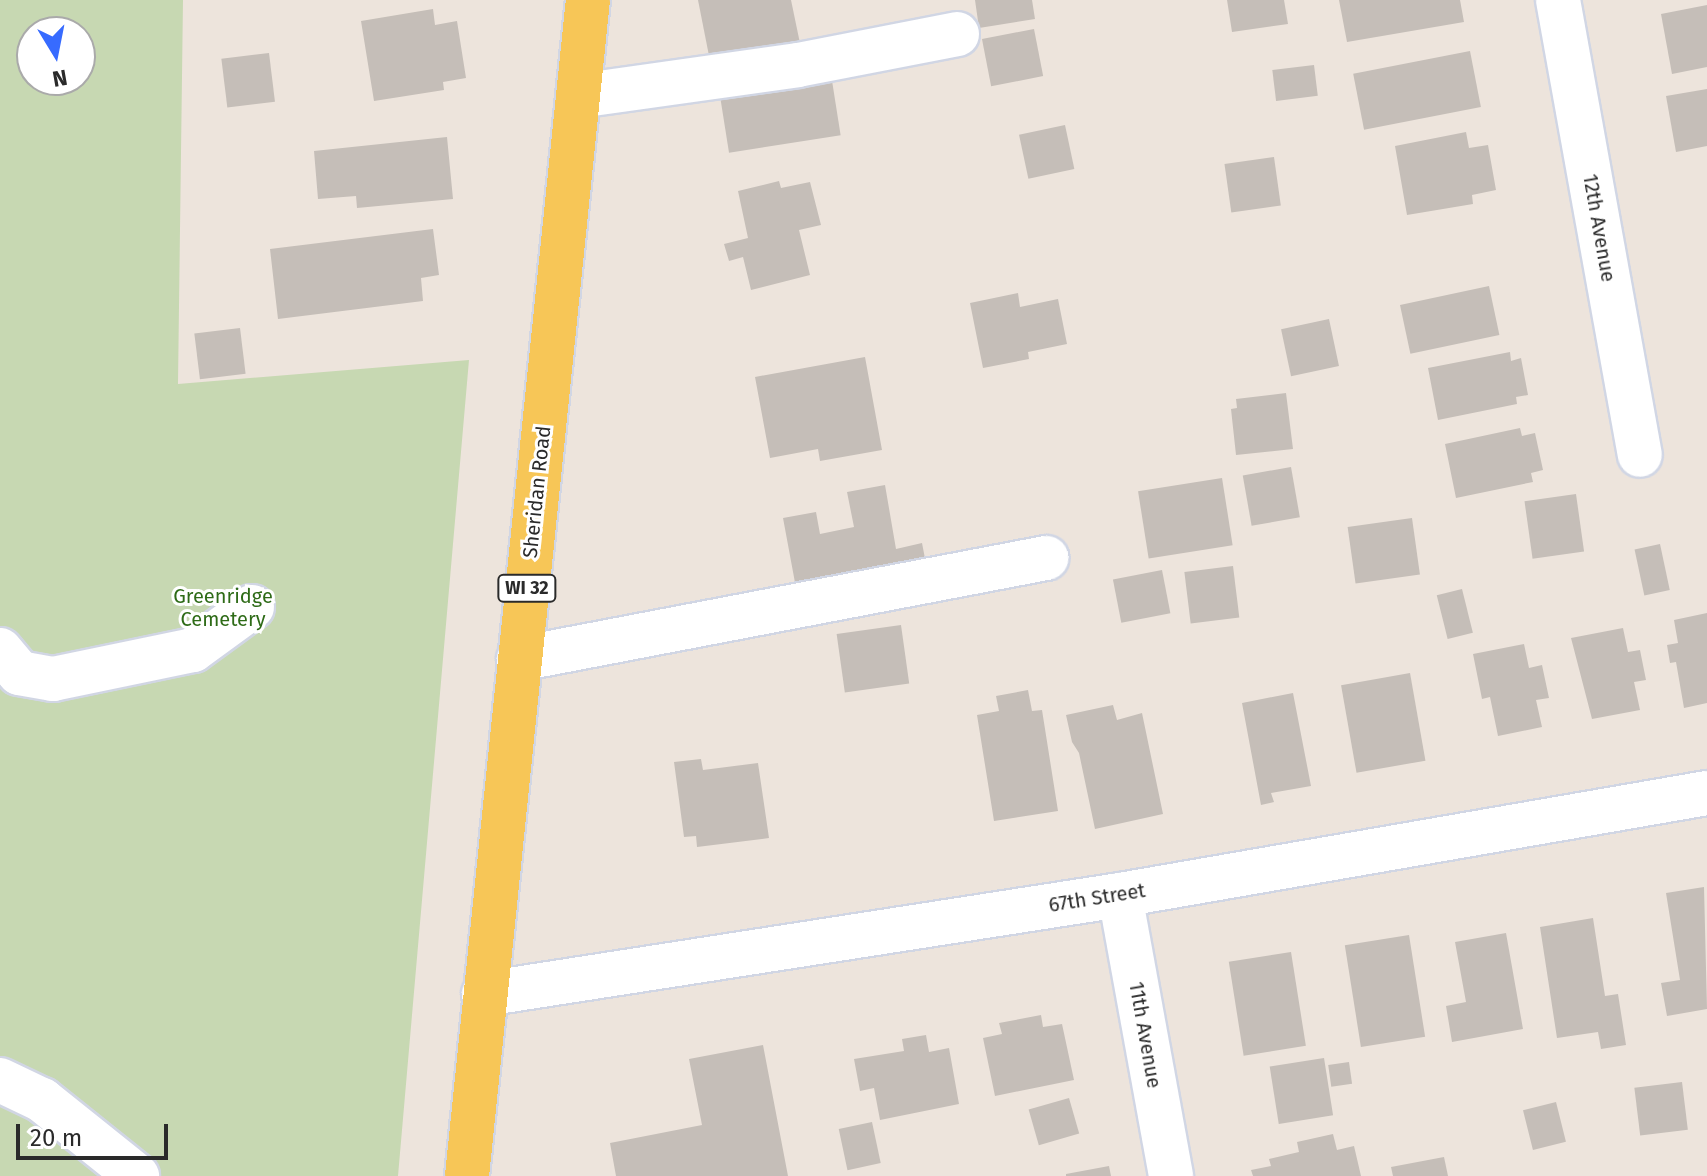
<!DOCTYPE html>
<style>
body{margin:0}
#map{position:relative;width:1707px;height:1176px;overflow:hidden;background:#ede4dc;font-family:"Fira Sans",sans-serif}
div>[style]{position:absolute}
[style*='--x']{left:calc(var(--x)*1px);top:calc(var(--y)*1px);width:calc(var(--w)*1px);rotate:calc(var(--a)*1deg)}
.cemetery>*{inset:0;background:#c7d8b2}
.building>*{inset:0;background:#c5beb8;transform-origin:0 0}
.roads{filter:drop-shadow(2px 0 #d1d6e4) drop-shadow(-2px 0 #d1d6e4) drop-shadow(0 2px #d1d6e4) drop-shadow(0 -2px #d1d6e4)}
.minor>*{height:44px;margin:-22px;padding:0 22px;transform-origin:22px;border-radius:22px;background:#fff}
.major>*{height:44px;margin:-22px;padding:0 22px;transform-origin:22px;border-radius:22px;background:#f7c657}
span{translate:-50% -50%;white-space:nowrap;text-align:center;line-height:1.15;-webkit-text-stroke:6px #fff;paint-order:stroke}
.shield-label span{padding:2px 6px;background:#fff;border:2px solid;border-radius:6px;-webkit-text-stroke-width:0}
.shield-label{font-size:18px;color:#2a2a2a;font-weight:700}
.street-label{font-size:20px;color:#2a2a2a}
.park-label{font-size:20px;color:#2e6b17}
.north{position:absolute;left:16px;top:16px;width:80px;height:80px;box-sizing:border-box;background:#fff;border:2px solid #aaa;border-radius:50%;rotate:170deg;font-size:22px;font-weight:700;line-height:32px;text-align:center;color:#2a2a2a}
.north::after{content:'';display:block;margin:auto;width:28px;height:36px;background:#376bff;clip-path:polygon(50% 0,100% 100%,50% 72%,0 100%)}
.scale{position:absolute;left:16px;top:1124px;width:152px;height:36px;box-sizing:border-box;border:4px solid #2a2a2a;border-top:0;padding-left:10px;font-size:24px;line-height:28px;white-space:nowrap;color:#2a2a2a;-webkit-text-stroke:6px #fff;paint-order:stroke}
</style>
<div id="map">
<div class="cemetery">
<i style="clip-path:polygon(evenodd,0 0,183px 0,178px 384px,469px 360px,398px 1176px,0 1176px,0 0,32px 32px,80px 32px,80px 80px,32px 80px,32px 32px)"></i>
</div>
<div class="building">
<i style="clip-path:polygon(698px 0,791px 0,802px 53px,712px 71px)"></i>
<i style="clip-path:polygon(975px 0,1032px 0,1035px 19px,979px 28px)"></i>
<i style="clip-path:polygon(1227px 0,1284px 0,1288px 24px,1232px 32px)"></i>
<i style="clip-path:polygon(1339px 0,1460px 0,1464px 22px,1347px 42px)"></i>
<i style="clip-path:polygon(1707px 5px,1707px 67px,1672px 74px,1661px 14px)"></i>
<i style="clip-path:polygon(433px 9px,435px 25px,457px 21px,466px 78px,443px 82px,444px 90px,374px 101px,361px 21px)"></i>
<i style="left:1034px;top:29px;width:48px;height:53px;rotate:79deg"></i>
<i style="left:1470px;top:51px;width:57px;height:119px;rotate:79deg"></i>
<i style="left:269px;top:53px;width:49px;height:48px;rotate:83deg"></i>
<i style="left:1314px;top:65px;width:31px;height:42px;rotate:83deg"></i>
<i style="left:830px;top:68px;width:68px;height:113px;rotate:81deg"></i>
<i style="clip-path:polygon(1707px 89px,1707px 146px,1676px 152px,1666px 96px)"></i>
<i style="left:1065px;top:125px;width:45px;height:47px;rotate:78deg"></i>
<i style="clip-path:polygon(1466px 132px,1469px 148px,1488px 145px,1496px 190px,1472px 195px,1473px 204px,1407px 215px,1395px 146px)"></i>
<i style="clip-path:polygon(447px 137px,453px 199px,357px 208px,356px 196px,318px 199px,314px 151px)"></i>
<i style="left:1274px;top:157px;width:49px;height:50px;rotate:82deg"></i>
<i style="clip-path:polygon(779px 181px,781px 188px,810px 182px,821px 225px,799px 230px,810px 275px,751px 290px,743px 257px,729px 261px,724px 244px,748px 238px,738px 191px)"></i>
<i style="clip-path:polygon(433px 229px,439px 275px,421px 278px,423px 301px,278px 319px,270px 249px)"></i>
<i style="left:1489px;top:286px;width:50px;height:91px;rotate:78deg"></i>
<i style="clip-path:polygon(1018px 293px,1020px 307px,1058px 299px,1067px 344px,1028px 352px,1029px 359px,983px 368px,970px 303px)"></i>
<i style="left:1329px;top:319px;width:48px;height:49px;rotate:78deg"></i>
<i style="left:240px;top:328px;width:46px;height:46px;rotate:83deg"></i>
<i style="clip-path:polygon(1510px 352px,1511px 361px,1521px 358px,1528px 395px,1516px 397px,1517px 404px,1438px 420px,1428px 368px)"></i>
<i style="clip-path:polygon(865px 357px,882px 450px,820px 461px,818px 449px,770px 458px,755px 377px)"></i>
<i style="clip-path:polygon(1286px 393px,1293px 449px,1236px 455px,1231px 409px,1237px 408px,1236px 399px)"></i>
<i style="clip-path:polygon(1520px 428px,1522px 436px,1535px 433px,1543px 470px,1531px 473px,1533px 482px,1456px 498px,1445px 444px)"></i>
<i style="left:1291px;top:467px;width:51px;height:49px;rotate:80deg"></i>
<i style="left:1222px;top:478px;width:68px;height:85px;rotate:81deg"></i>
<i style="clip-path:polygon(885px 485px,896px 549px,922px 543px,929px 579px,796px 588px,783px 518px,816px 512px,820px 534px,854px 527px,847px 492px)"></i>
<i style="left:1576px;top:494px;width:58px;height:52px;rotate:82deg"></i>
<i style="left:1412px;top:518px;width:57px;height:65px;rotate:82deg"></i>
<i style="left:1660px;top:544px;width:47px;height:26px;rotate:78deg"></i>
<i style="left:1233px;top:566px;width:52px;height:49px;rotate:83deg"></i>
<i style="left:1162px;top:570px;width:44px;height:50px;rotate:79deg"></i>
<i style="left:1462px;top:589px;width:45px;height:26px;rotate:76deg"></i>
<i style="clip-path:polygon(1707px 613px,1707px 703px,1684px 708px,1676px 662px,1670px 663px,1667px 645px,1678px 643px,1674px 620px)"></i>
<i style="left:901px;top:625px;width:59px;height:65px;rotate:82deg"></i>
<i style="clip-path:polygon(1623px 628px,1628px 652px,1640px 650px,1646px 680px,1634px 682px,1640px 710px,1592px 719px,1571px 638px)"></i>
<i style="clip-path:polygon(1524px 644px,1529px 668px,1542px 665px,1549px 698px,1536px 700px,1542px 727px,1498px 736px,1490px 697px,1482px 699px,1473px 654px)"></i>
<i style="left:1410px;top:673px;width:89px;height:70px;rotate:80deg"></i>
<i style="clip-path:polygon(1028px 690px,1032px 711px,1042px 710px,1058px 811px,994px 821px,977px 715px,999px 711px,996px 696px)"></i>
<i style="clip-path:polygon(1293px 693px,1311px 786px,1271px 793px,1274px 802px,1261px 805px,1242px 703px)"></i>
<i style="clip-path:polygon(1113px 705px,1117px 720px,1142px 713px,1163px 814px,1095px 829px,1079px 753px,1072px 742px,1066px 715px)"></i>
<i style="clip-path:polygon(701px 759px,703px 770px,758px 763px,769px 838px,697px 847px,696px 836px,684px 837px,674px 762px)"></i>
<i style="clip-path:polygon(1704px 887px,1707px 1009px,1667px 1016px,1661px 983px,1680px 980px,1666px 893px)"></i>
<i style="clip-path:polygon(1593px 918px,1605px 996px,1618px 994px,1626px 1045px,1601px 1049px,1598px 1032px,1557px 1038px,1540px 927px)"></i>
<i style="clip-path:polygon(1506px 933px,1523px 1029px,1452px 1042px,1446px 1006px,1466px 1002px,1455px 942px)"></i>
<i style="left:1409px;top:935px;width:103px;height:65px;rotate:81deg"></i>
<i style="left:1291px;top:952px;width:95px;height:63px;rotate:81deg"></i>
<i style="clip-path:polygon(1041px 1015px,1043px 1027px,1062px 1024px,1074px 1080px,995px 1096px,983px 1038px,1002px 1034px,999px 1023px)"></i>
<i style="clip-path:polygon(926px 1035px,929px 1052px,949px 1048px,959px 1104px,880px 1120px,874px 1088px,860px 1091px,854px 1059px,904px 1051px,902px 1039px)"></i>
<i style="clip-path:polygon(763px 1045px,788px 1176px,616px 1176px,610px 1143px,702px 1125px,689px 1059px)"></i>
<i style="left:1324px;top:1058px;width:58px;height:55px;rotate:81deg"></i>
<i style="left:1349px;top:1062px;width:22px;height:21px;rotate:82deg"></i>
<i style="left:1682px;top:1082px;width:48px;height:48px;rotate:83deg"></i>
<i style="left:1069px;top:1098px;width:37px;height:42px;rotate:74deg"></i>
<i style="left:1556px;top:1102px;width:41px;height:34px;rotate:76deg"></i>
<i style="left:872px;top:1122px;width:42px;height:34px;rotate:78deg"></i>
<i style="clip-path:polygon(1333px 1134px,1337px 1150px,1354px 1146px,1361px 1176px,1253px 1176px,1251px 1170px,1271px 1166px,1269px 1159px,1299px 1152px,1297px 1142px)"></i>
<i style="clip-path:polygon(1444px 1157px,1448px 1176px,1393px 1176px,1391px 1167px)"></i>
<i style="clip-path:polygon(1109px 1166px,1111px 1176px,1066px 1176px,1066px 1174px)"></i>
</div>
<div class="roads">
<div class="minor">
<i style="--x:1558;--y:0;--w:462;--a:79.8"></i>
<i style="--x:578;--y:96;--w:222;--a:-8"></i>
<i style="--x:798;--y:65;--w:162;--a:-11"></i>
<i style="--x:0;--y:650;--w:30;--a:50"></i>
<i style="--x:19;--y:673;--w:35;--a:10"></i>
<i style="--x:53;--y:679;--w:143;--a:-11.7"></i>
<i style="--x:193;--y:650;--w:73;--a:-36.1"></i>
<i style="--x:519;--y:659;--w:537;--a:-10.85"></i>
<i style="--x:1120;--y:895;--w:286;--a:79.7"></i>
<i style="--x:484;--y:994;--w:644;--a:-8.85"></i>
<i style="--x:1120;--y:895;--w:596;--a:-9.86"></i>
<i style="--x:0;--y:1080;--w:47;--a:25.5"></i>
<i style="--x:42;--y:1100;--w:122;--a:38.7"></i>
</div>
<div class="major">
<i style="--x:467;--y:1176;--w:1182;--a:-84.13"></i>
</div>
</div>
<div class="shield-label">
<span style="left:527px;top:588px">WI 32</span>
</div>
<div class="street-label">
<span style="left:1599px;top:228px;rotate:80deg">12th Avenue</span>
<span style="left:537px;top:492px;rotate:-84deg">Sheridan Road</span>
<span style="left:1097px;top:898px;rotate:-9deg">67th Street</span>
<span style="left:1145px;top:1035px;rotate:80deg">11th Avenue</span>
</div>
<div class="park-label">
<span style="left:223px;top:608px">Greenridge<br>Cemetery</span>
</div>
<div class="north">N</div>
<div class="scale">20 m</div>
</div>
